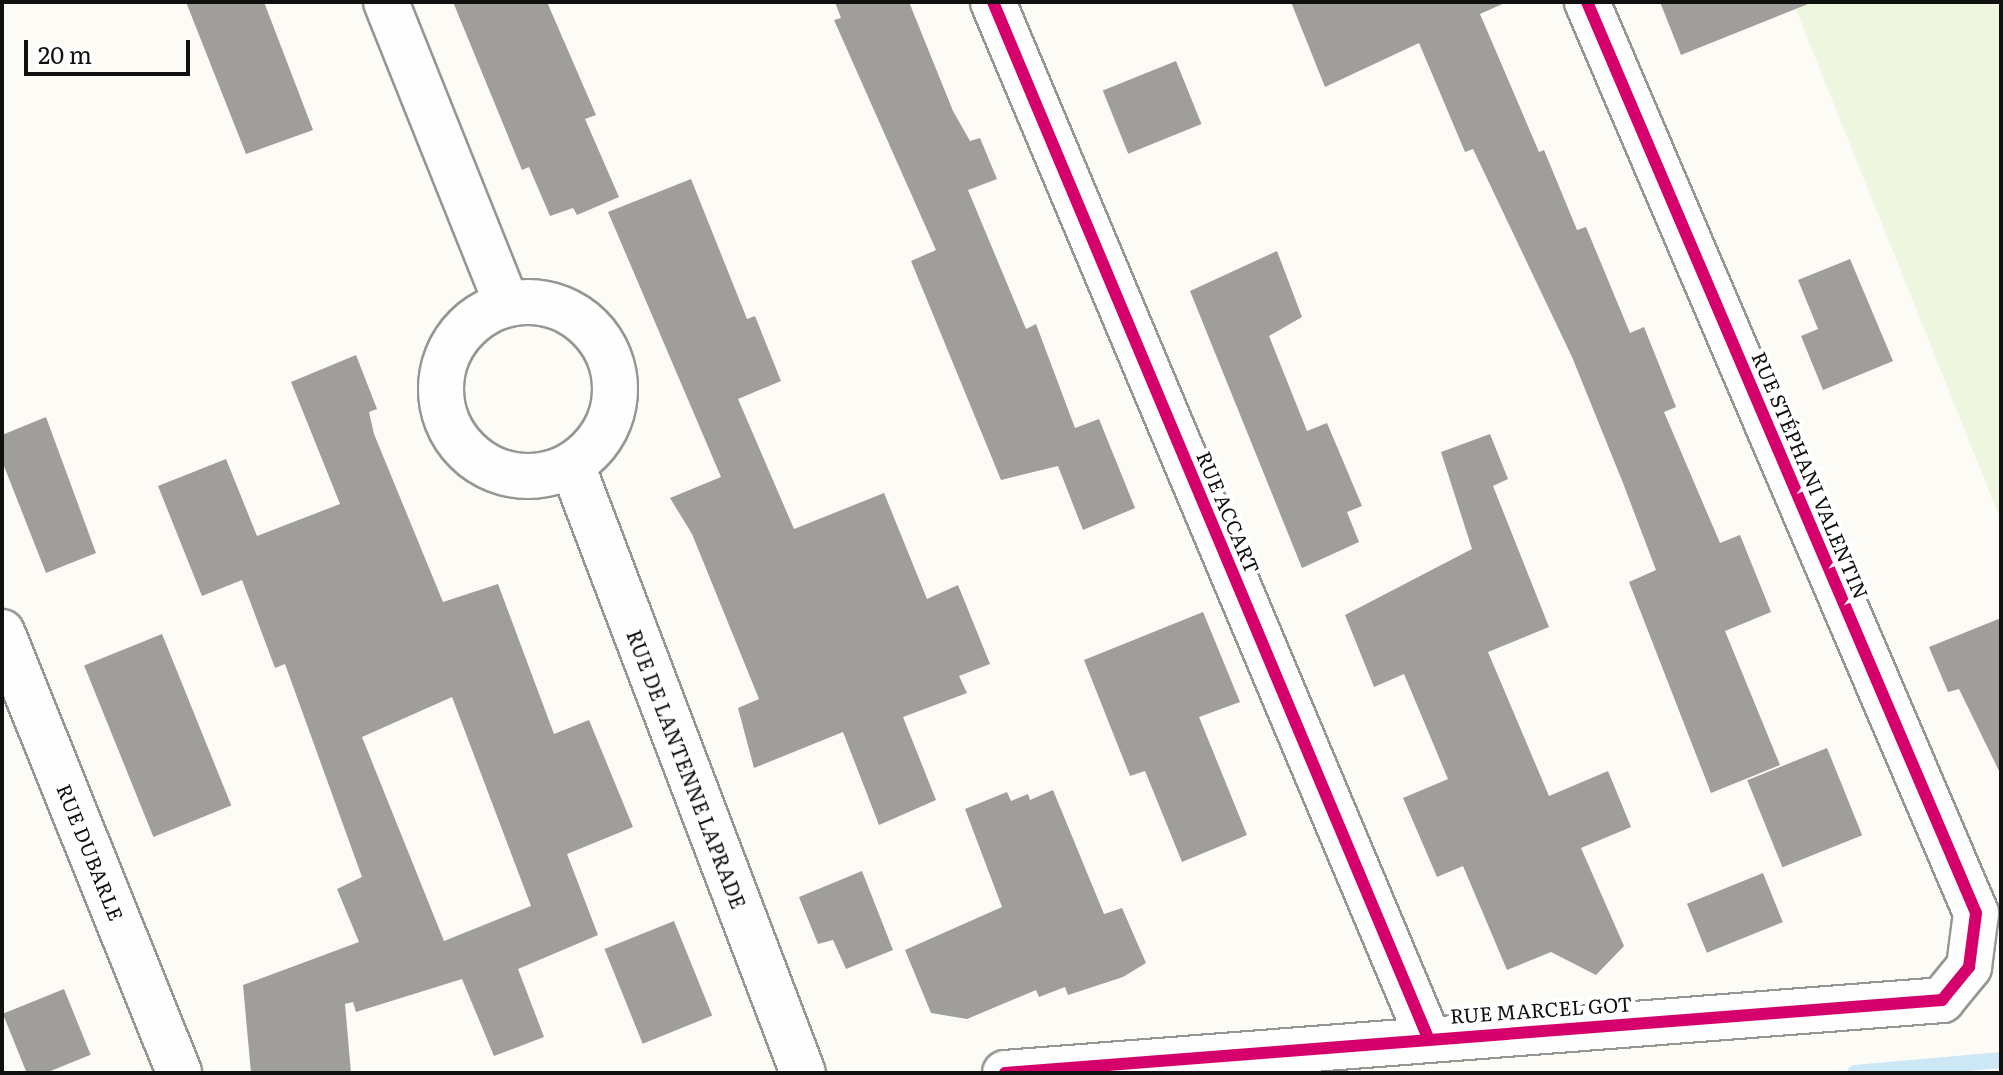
<!DOCTYPE html>
<meta charset="utf-8">
<style>
body{margin:0}
#map{position:relative;width:2003px;height:1075px;overflow:hidden;background:#fcfbf5;font-family:Literata,serif}
div>[style]{position:absolute}
[style*='--x']{left:calc(var(--x)*1px);top:calc(var(--y)*1px);width:calc(var(--w)*1px);rotate:calc(var(--a)*1deg)}
.pitch>*{inset:0;background:#eff6df}
.stream>*{height:16px;margin:-8px;padding:0 8px;transform-origin:8px;border-radius:8px;background:#cce7f6}
.building>*{inset:0;background:#a09e9a;transform-origin:0 0}
.roads{filter:drop-shadow(2px 0 #969693) drop-shadow(-2px 0 #969693) drop-shadow(0 2px #969693) drop-shadow(0 -2px #969693)}
.street>*{height:44px;margin:-22px;padding:0 22px;transform-origin:22px;border-radius:22px;background:#fffefe}
.street>.ring{margin:-22px;padding:0;box-sizing:content-box;background:none;border:44px solid #fffefe;border-radius:50%}
.cycleway>*{height:12px;margin:-6px;padding:0 6px;transform-origin:6px;border-radius:6px;background:#d6006c}
span{translate:-50% -50%;white-space:nowrap;text-align:center;line-height:1.15;-webkit-text-stroke:8px #fff;paint-order:stroke}
.street-label{font-size:20px;color:#101010}
.frame{position:absolute;inset:0;border:4px solid #101010;pointer-events:none}
.scale{position:absolute;left:24px;top:40px;width:166px;height:36px;box-sizing:border-box;border:4px solid #101010;border-top:0;padding-left:10px;font-size:24px;line-height:28px;white-space:nowrap;color:#101010;-webkit-text-stroke:6px #fff;paint-order:stroke}
</style>
<div id="map">
<div class="pitch">
<i style="clip-path:polygon(1793px 2px,2001px 2px,2001px 521px)"></i>
</div>
<div class="stream">
<i style="--x:1855;--y:1073;--w:147;--a:-5.1"></i>
</div>
<div class="building">
<i style="clip-path:polygon(186px 2px,264px 2px,313px 130px,246px 154px)"></i>
<i style="clip-path:polygon(453px 2px,547px 2px,596px 115px,585px 119px,619px 197px,577px 215px,573px 208px,550px 216px,529px 167px,522px 170px)"></i>
<i style="clip-path:polygon(835px 2px,909px 2px,953px 111px,970px 141px,980px 138px,997px 179px,968px 190px,1026px 329px,1036px 324px,1075px 428px,1099px 419px,1135px 508px,1083px 530px,1058px 466px,1001px 480px,911px 261px,936px 250px,834px 20px,841px 18px)"></i>
<i style="clip-path:polygon(1291px 2px,1507px 2px,1480px 14px,1539px 152px,1544px 150px,1577px 230px,1586px 227px,1630px 333px,1644px 327px,1676px 407px,1664px 412px,1720px 543px,1740px 535px,1771px 612px,1725px 631px,1780px 765px,1711px 793px,1629px 582px,1656px 570px,1623px 483px,1572px 357px,1473px 149px,1465px 152px,1419px 43px,1325px 87px)"></i>
<i style="clip-path:polygon(1660px 2px,1808px 2px,1808px 4px,1681px 55px)"></i>
<i style="left:1176px;top:61px;width:68px;height:79px;rotate:68deg"></i>
<i style="clip-path:polygon(691px 179px,747px 319px,755px 316px,781px 381px,738px 399px,794px 529px,884px 493px,927px 599px,958px 585px,990px 664px,959px 676px,967px 693px,903px 717px,936px 800px,879px 825px,843px 732px,754px 768px,738px 708px,759px 699px,692px 534px,670px 498px,721px 477px,608px 212px)"></i>
<i style="clip-path:polygon(1277px 251px,1302px 317px,1269px 336px,1307px 431px,1327px 423px,1362px 506px,1347px 512px,1359px 542px,1302px 568px,1190px 291px)"></i>
<i style="clip-path:polygon(1850px 259px,1893px 361px,1823px 390px,1801px 336px,1818px 329px,1798px 280px)"></i>
<i style="clip-path:polygon(evenodd,356px 355px,377px 409px,369px 412px,374px 434px,443px 602px,498px 584px,554px 734px,589px 720px,633px 827px,567px 854px,598px 935px,518px 969px,544px 1037px,494px 1056px,462px 979px,356px 1012px,353px 1002px,345px 1004px,351px 1073px,251px 1073px,243px 985px,359px 942px,337px 889px,362px 877px,285px 664px,275px 668px,242px 580px,202px 596px,158px 486px,226px 459px,257px 536px,340px 504px,291px 382px,356px 355px,452px 697px,531px 906px,444px 941px,362px 737px,452px 697px)"></i>
<i style="clip-path:polygon(46px 417px,96px 553px,46px 573px,2px 461px,2px 435px)"></i>
<i style="clip-path:polygon(1490px 434px,1508px 479px,1493px 486px,1549px 627px,1488px 652px,1549px 796px,1608px 771px,1631px 827px,1581px 848px,1624px 946px,1596px 975px,1551px 952px,1507px 970px,1463px 866px,1437px 877px,1403px 798px,1448px 779px,1404px 674px,1374px 687px,1345px 615px,1472px 549px,1441px 452px)"></i>
<i style="clip-path:polygon(1203px 612px,1240px 702px,1199px 717px,1247px 835px,1182px 862px,1145px 771px,1130px 776px,1084px 660px)"></i>
<i style="clip-path:polygon(2001px 618px,2001px 775px,1959px 689px,1948px 692px,1929px 647px)"></i>
<i style="left:162px;top:634px;width:185px;height:84px;rotate:68deg"></i>
<i style="left:1827px;top:748px;width:94px;height:86px;rotate:68deg"></i>
<i style="clip-path:polygon(1053px 790px,1104px 914px,1122px 908px,1146px 963px,1123px 977px,1068px 995px,1065px 987px,1039px 997px,1036px 990px,967px 1019px,931px 1013px,905px 950px,1002px 907px,965px 809px,1007px 792px,1011px 801px,1028px 794px,1030px 800px)"></i>
<i style="clip-path:polygon(862px 871px,893px 950px,846px 969px,833px 940px,818px 944px,799px 897px)"></i>
<i style="left:1763px;top:873px;width:53px;height:82px;rotate:68deg"></i>
<i style="left:674px;top:921px;width:102px;height:75px;rotate:68deg"></i>
<i style="left:64px;top:989px;width:71px;height:66px;rotate:68deg"></i>
</div>
<div class="roads">
<div class="street">
<i style="--x:386;--y:2;--w:325;--a:68.2"></i>
<i style="--x:993;--y:2;--w:1124;--a:67.22"></i>
<i class="ring" style="left:441px;top:302px;width:130px;height:130px"></i>
<i style="--x:572;--y:465;--w:650;--a:69.2"></i>
<i style="--x:2;--y:632;--w:475;--a:68.1"></i>
<i style="--x:1005;--y:1073;--w:940;--a:-4.45"></i>
<i style="--x:1942;--y:1000;--w:43;--a:-50.7"></i>
<i style="--x:1969;--y:967;--w:54;--a:-82.6"></i>
<i style="--x:1976;--y:913;--w:991;--a:-113.12"></i>
</div>
</div>
<div class="cycleway">
<i style="--x:993;--y:2;--w:1124;--a:67.22"></i>
<i style="--x:1005;--y:1073;--w:940;--a:-4.45"></i>
<i style="--x:1942;--y:1000;--w:43;--a:-50.7"></i>
<i style="--x:1969;--y:967;--w:54;--a:-82.6"></i>
<i style="--x:1976;--y:913;--w:991;--a:-113.12"></i>
</div>
<div class="street-label">
<span style="left:1811px;top:475px;rotate:67deg">RUE STÉPHANI VALENTIN</span>
<span style="left:1229px;top:512px;rotate:67deg">RUE ACCART</span>
<span style="left:687px;top:769px;rotate:69deg">RUE DE LANTENNE LAPRADE</span>
<span style="left:91px;top:852px;rotate:68deg">RUE DUBARLE</span>
<span style="left:1541px;top:1009px;rotate:-4deg">RUE MARCEL GOT</span>
</div>
<div class="frame"></div>
<div class="scale">20 m</div>
</div>
